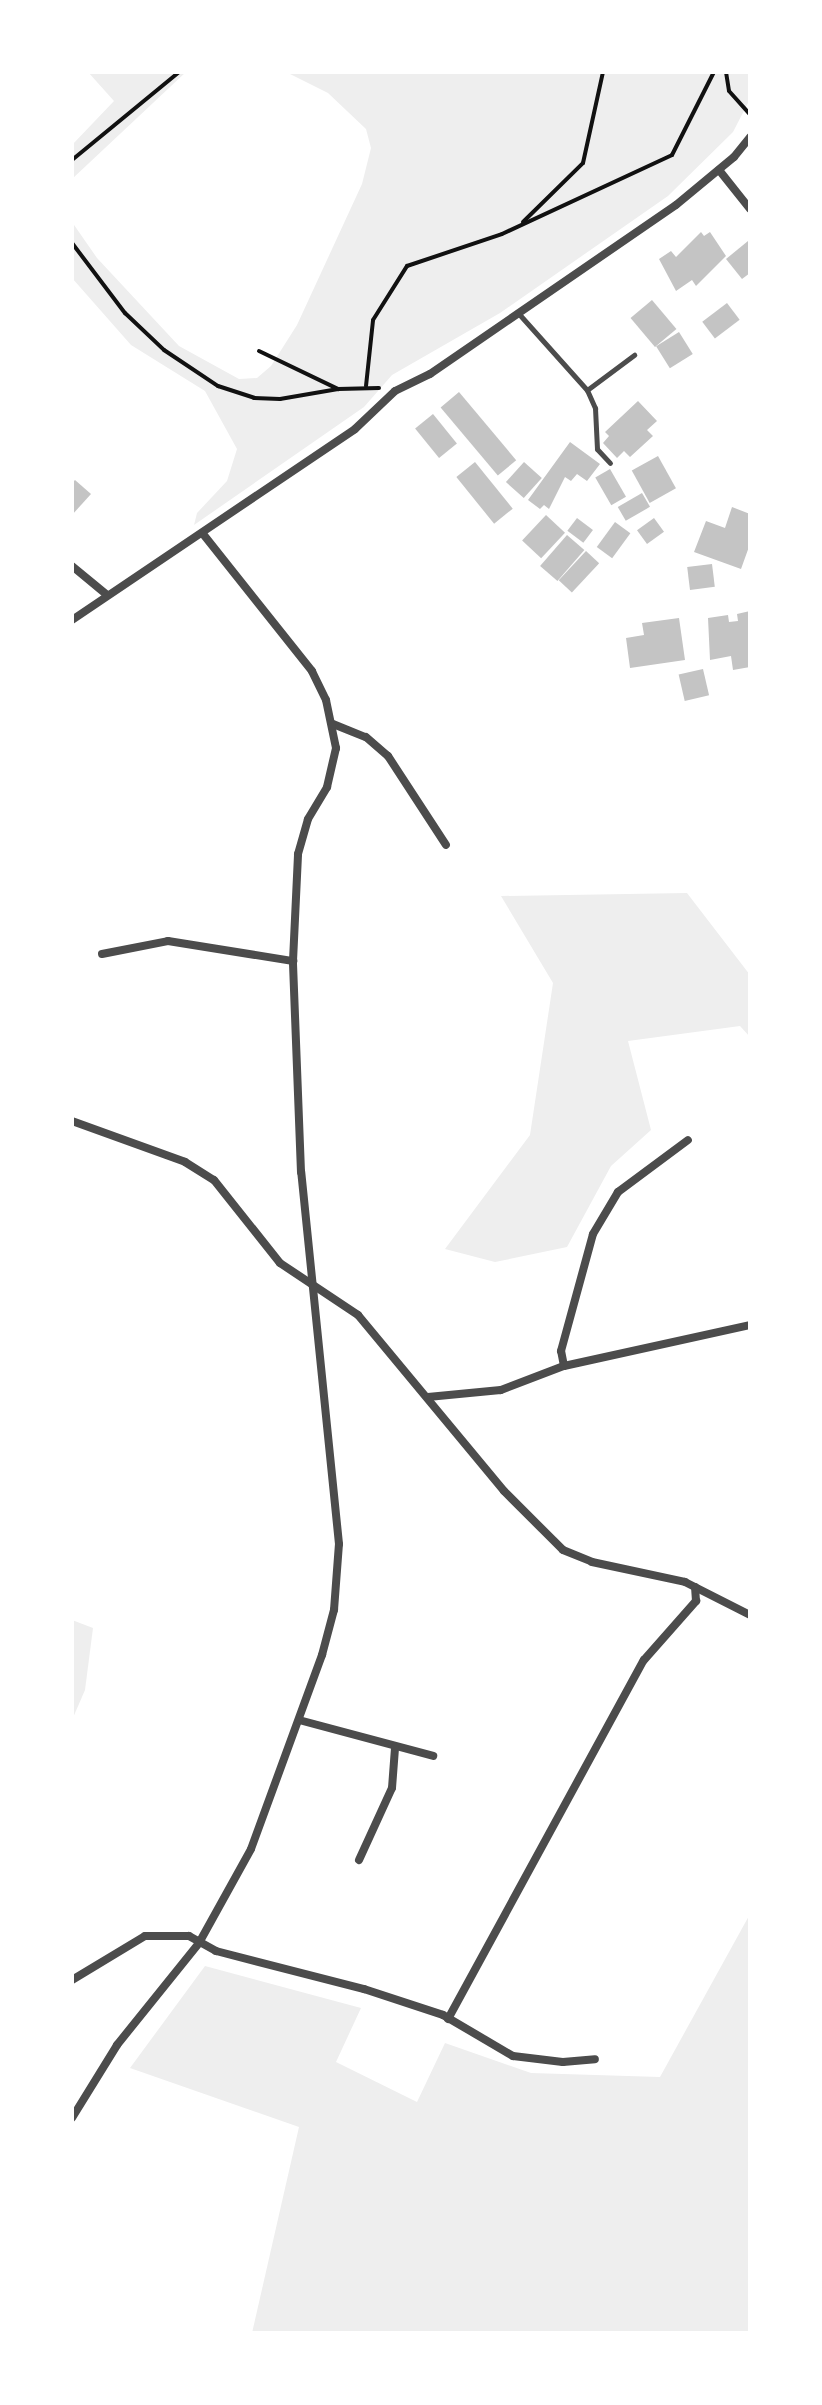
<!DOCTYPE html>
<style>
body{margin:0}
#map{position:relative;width:822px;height:2405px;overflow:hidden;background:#fff;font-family:"Space Grotesk",sans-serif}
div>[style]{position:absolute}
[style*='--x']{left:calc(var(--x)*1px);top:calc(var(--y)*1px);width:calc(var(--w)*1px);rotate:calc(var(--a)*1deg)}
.green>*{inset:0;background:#eee}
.building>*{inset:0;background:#c4c4c4;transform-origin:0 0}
.path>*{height:4px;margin:-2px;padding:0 2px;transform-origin:2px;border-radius:2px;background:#111}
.service>*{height:5px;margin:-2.5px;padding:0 2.5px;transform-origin:2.5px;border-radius:2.5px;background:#4c4c4c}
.minor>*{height:8px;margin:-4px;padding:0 4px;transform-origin:4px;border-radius:4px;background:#4c4c4c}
span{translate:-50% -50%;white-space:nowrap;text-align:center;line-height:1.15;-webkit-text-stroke:6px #fff;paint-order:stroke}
.frame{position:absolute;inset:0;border:74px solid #fff;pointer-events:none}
</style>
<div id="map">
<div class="green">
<i style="clip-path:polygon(88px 72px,186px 72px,72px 179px,72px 145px,114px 101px)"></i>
<i style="clip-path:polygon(286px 72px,750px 72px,750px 99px,733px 132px,668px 196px,500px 313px,392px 375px,364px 407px,194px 525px,197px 513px,227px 481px,237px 449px,205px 391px,131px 345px,72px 278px,72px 222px,97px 258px,179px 346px,239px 379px,257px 378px,271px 366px,297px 325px,362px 184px,371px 148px,366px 129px,328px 93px)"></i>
<i style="clip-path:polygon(687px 893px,750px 975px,750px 1037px,740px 1026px,628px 1041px,651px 1130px,611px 1166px,567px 1247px,495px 1262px,445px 1249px,530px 1135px,553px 983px,501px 896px)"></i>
<i style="clip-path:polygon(72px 1620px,93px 1628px,85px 1690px,72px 1720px)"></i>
<i style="clip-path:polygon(750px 1914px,750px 2333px,252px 2333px,299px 2127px,130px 2068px,205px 1966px,361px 2008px,336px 2062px,417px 2102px,445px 2043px,531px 2073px,660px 2077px)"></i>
</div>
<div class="building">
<i style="clip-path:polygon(701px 232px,704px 236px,710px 232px,726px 256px,696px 286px,692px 280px,676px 291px,659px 259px,671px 251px,676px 257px)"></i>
<i style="clip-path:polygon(748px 241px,750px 273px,742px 279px,726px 259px)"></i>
<i style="left:652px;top:300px;width:38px;height:28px;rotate:50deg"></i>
<i style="left:727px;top:303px;width:21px;height:31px;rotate:53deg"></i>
<i style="left:679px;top:332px;width:26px;height:27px;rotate:58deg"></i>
<i style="left:459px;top:392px;width:89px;height:24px;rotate:50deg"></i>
<i style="clip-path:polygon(638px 401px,657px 421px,647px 430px,653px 436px,630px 457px,624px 451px,617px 458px,603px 443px,609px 436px,605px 432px)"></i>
<i style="left:433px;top:414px;width:38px;height:23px;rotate:51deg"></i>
<i style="clip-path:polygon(570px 442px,600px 464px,587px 481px,577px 474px,571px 481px,565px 477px,549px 509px,544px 505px,540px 509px,528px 500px)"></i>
<i style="left:658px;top:456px;width:37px;height:30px;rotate:61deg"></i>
<i style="left:475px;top:462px;width:60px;height:24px;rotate:51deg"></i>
<i style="left:524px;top:462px;width:24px;height:27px;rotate:42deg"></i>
<i style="left:610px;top:469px;width:32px;height:17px;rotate:60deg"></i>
<i style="clip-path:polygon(75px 480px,91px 494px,72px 515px,72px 483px)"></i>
<i style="left:642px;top:493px;width:16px;height:28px;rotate:60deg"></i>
<i style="clip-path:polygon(732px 507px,750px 514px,750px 544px,741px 569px,694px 552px,706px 521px,725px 528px)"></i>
<i style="left:546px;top:515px;width:26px;height:35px;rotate:43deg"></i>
<i style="left:577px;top:518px;width:20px;height:16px;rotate:37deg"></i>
<i style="left:654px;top:518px;width:17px;height:21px;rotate:54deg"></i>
<i style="left:615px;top:522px;width:19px;height:31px;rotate:36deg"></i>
<i style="left:567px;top:535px;width:23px;height:41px;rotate:41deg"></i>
<i style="left:586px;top:551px;width:18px;height:40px;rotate:43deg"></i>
<i style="left:712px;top:564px;width:23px;height:25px;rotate:83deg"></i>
<i style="clip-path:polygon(750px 611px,750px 667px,733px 670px,731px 656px,710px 660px,708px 618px,728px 615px,729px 622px,738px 621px,737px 614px)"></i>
<i style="clip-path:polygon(679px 618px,685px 660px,630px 668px,626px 638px,644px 635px,642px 623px)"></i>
<i style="left:703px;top:669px;width:27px;height:25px;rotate:77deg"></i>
</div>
<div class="path">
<i style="--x:726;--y:72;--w:19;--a:81"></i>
<i style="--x:729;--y:91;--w:31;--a:48"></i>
<i style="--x:72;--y:160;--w:139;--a:-39.4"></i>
<i style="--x:523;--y:222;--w:84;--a:-44.5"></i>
<i style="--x:583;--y:163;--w:93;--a:-77.6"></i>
<i style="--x:72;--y:243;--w:88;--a:52.9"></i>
<i style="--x:125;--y:313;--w:54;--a:43.5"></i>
<i style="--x:164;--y:350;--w:65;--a:33.7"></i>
<i style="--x:218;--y:386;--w:38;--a:18"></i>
<i style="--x:254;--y:398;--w:26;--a:2"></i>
<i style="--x:280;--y:399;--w:59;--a:-9.8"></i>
<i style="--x:259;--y:351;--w:88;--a:25.7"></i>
<i style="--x:338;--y:389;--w:41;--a:-1.4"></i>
<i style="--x:366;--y:386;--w:66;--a:-83.9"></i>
<i style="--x:373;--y:320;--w:64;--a:-57.8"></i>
<i style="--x:407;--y:266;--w:100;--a:-18.6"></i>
<i style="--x:502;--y:234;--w:187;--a:-24.9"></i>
<i style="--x:672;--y:155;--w:93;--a:-63.2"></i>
</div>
<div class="service">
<i style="--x:519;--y:314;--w:102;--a:48.2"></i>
<i style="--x:587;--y:390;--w:20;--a:66"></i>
<i style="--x:595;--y:408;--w:41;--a:87.2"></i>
<i style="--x:597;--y:449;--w:19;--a:47"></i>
<i style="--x:587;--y:390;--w:59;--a:-36.7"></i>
</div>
<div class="minor">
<i style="--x:719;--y:170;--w:50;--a:51.5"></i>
<i style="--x:72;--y:566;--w:45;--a:39.6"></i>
<i style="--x:72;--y:620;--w:341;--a:-34"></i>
<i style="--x:355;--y:429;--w:55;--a:-43.5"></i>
<i style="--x:395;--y:391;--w:39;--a:-26"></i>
<i style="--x:430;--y:374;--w:298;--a:-34.5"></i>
<i style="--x:676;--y:205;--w:75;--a:-39.6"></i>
<i style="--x:734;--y:157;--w:26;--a:-51"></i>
<i style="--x:333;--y:724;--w:35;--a:22"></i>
<i style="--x:366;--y:737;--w:29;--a:41"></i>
<i style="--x:388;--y:756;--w:106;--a:56.9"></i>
<i style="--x:102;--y:954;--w:67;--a:-11.1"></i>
<i style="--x:168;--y:941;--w:127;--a:9.1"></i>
<i style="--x:72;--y:1121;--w:120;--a:19.9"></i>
<i style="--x:185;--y:1162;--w:34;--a:32"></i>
<i style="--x:214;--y:1180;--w:106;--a:51.5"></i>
<i style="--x:280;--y:1263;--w:94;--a:33.7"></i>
<i style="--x:358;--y:1315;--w:229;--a:50.3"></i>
<i style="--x:504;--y:1491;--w:83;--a:45"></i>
<i style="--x:563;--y:1550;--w:31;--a:22"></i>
<i style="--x:592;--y:1562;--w:95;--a:12.1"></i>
<i style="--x:685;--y:1582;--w:73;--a:26.9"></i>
<i style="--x:564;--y:1366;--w:15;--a:-101"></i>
<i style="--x:561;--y:1351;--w:121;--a:-74.7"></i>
<i style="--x:593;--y:1234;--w:49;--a:-59.2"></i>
<i style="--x:618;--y:1192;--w:87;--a:-36.6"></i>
<i style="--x:428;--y:1397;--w:73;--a:-5.5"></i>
<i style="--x:501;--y:1390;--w:67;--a:-20.9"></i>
<i style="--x:564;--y:1366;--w:190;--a:-12.4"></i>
<i style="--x:299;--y:1720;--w:139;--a:15"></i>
<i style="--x:359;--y:1860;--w:79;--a:-65.4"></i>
<i style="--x:392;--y:1788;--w:40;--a:-85.7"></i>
<i style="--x:72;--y:1980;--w:85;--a:-31.1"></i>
<i style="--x:145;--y:1936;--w:44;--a:0"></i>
<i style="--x:189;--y:1936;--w:31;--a:29"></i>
<i style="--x:216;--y:1951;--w:153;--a:14.4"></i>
<i style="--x:364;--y:1989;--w:83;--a:18.2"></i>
<i style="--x:443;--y:2015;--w:81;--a:30.4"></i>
<i style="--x:513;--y:2056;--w:50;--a:6.8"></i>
<i style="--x:563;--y:2062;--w:32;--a:-5"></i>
<i style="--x:448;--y:2019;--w:409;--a:-61.4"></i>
<i style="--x:644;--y:1660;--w:79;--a:-48.6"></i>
<i style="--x:696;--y:1601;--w:14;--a:-94"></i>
<i style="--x:72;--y:2118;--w:86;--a:-58.3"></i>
<i style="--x:117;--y:2045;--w:131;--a:-51.2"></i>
<i style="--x:199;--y:1943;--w:107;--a:-61"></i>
<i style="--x:251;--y:1849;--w:207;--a:-69.9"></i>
<i style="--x:322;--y:1655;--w:47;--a:-75.1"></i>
<i style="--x:334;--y:1610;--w:66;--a:-85.7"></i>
<i style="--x:339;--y:1544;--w:374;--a:-95.8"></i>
<i style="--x:301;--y:1172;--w:211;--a:-92.2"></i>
<i style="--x:293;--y:961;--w:107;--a:-87.3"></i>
<i style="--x:298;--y:854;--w:36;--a:-74"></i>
<i style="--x:308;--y:819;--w:37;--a:-59"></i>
<i style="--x:327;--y:787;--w:40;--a:-77"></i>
<i style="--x:336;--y:748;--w:49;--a:-101.8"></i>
<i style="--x:326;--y:700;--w:32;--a:-116"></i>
<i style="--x:312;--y:671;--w:175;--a:-128.5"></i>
</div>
<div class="frame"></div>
</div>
